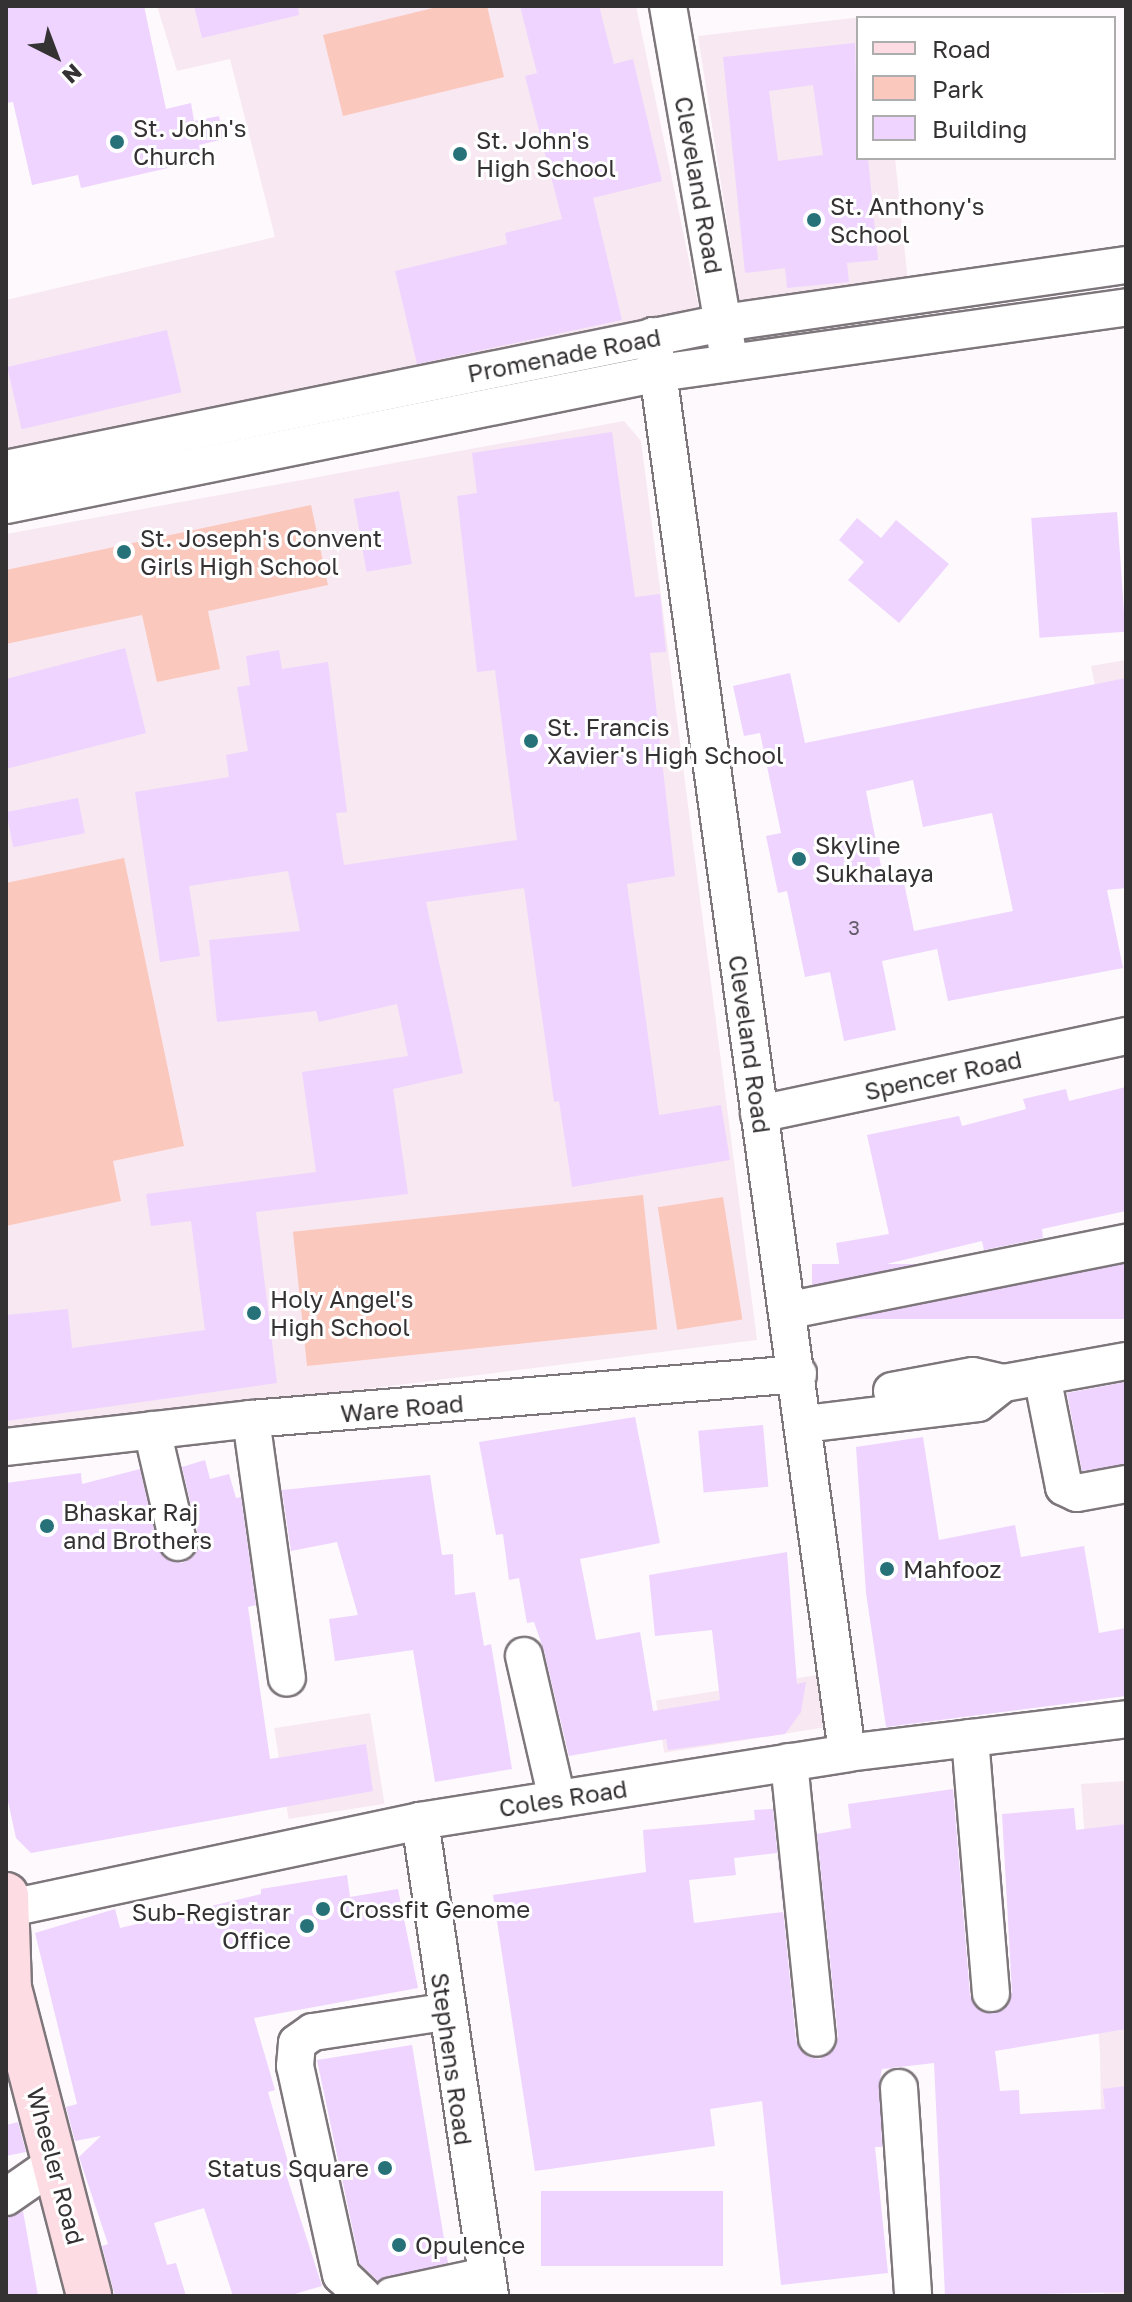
<!DOCTYPE html>
<style>
body{margin:0}
#map{position:relative;width:1132px;height:2302px;overflow:hidden;background:#fef9fc;font-family:"Golos Text",sans-serif}
div>[style]{position:absolute}
[style*='--x']{left:calc(var(--x)*1px);top:calc(var(--y)*1px);width:calc(var(--w)*1px);rotate:calc(var(--a)*1deg)}
.built>*{inset:0;background:#f8e8f2;transform-origin:0 0}
.green>*{inset:0;background:#fbc8bd;transform-origin:0 0}
.building>*{inset:0;background:#eed4ff;transform-origin:0 0}
.roads{filter:drop-shadow(2px 0 #7d767b) drop-shadow(-2px 0 #7d767b) drop-shadow(0 2px #7d767b) drop-shadow(0 -2px #7d767b)}
.minor>*{height:36px;margin:-18px;padding:0 18px;transform-origin:18px;border-radius:18px;background:#fff}
.major>*{height:44px;margin:-22px;padding:0 22px;transform-origin:22px;border-radius:22px;background:#fddce3}
.dots>*{width:22px;height:22px;translate:-50% -50%;box-sizing:border-box;border:4px solid #fff;border-radius:50%}
span{translate:-50% -50%;white-space:nowrap;text-align:center;line-height:1.15;-webkit-text-stroke:6px #fff;paint-order:stroke}
.number-label{font-size:20px;color:#635a67}
.number-label span{-webkit-text-stroke-width:0}
.poi-label{font-size:24px;color:#353234}
.left{translate:0 -50%;text-align:left}
.right{translate:-100% -50%;text-align:right}
.street-label{font-size:24px;color:#353234}
.frame{position:absolute;inset:0;border:8px solid #353234;pointer-events:none}
.legend{position:absolute;left:856px;top:16px;width:260px;height:144px;box-sizing:border-box;background:#fff;border:2px solid #aeadae;margin:0;padding:10px 14px;list-style:none;font-size:24px;color:#353234}
.legend li{display:flex;align-items:center;gap:16px;height:40px}
.legend b{width:40px;border:2px solid #aeadae}
.north{position:absolute;left:16px;top:16px;width:80px;height:80px;-webkit-text-stroke:6px #fff;paint-order:stroke;rotate:138deg;font-size:22px;font-weight:700;line-height:32px;text-align:center;color:#353234}
.north::after{content:'';display:block;margin:auto;width:28px;height:36px;background:#353234;clip-path:polygon(50% 0,100% 100%,50% 72%,0 100%)}
</style>
<div id="map">
<div class="built">
<i style="clip-path:polygon(157px 6px,636px 6px,701px 318px,6px 455px,6px 300px,275px 237px,230px 59px,177px 71px)"></i>
<i style="clip-path:polygon(879px 15px,858px 18px,858px 158px,895px 158px,908px 282px,740px 304px,698px 36px)"></i>
<i style="clip-path:polygon(624px 421px,641px 441px,757px 1340px,6px 1434px,6px 534px)"></i>
<i style="clip-path:polygon(1126px 660px,1126px 839px,1091px 666px)"></i>
<i style="left:817px;top:1675px;width:53px;height:163px;rotate:81deg"></i>
<i style="left:370px;top:1713px;width:92px;height:97px;rotate:81deg"></i>
<i style="clip-path:polygon(1126px 1781px,1126px 2296px,1104px 2296px,1100px 2054px,1081px 1784px)"></i>
</div>
<div class="green">
<i style="clip-path:polygon(441px 6px,487px 6px,504px 77px,343px 116px,323px 35px)"></i>
<i style="clip-path:polygon(311px 505px,328px 585px,208px 611px,220px 669px,157px 682px,142px 615px,6px 644px,6px 570px)"></i>
<i style="clip-path:polygon(124px 858px,184px 1146px,113px 1161px,121px 1201px,6px 1226px,6px 883px)"></i>
<i style="left:643px;top:1195px;width:135px;height:352px;rotate:84deg"></i>
<i style="left:723px;top:1197px;width:124px;height:66px;rotate:81deg"></i>
</div>
<div class="building">
<i style="clip-path:polygon(6px 6px,144px 6px,166px 109px,191px 103px,194px 121px,219px 116px,224px 139px,199px 145px,203px 160px,81px 188px,78px 175px,32px 185px,13px 102px,6px 103px)"></i>
<i style="clip-path:polygon(194px 6px,298px 6px,299px 15px,202px 38px)"></i>
<i style="clip-path:polygon(520px 6px,599px 6px,614px 64px,633px 59px,662px 181px,593px 198px,622px 320px,417px 364px,395px 271px,507px 244px,505px 233px,562px 219px,525px 76px,537px 73px)"></i>
<i style="clip-path:polygon(evenodd,855px 43px,858px 158px,868px 158px,878px 260px,847px 263px,849px 282px,787px 288px,785px 268px,745px 273px,723px 57px,855px 43px,813px 85px,823px 155px,778px 161px,769px 91px,813px 85px)"></i>
<i style="left:167px;top:330px;width:64px;height:164px;rotate:77deg"></i>
<i style="clip-path:polygon(612px 432px,635px 597px,660px 594px,666px 652px,650px 653px,675px 876px,627px 884px,659px 1115px,721px 1105px,730px 1160px,572px 1187px,559px 1101px,554px 1102px,524px 888px,426px 902px,463px 1073px,393px 1089px,408px 1194px,256px 1212px,277px 1383px,6px 1421px,6px 1315px,68px 1309px,72px 1348px,205px 1330px,191px 1221px,151px 1226px,146px 1194px,316px 1172px,302px 1072px,408px 1056px,397px 1004px,319px 1022px,316px 1011px,217px 1022px,209px 940px,300px 931px,288px 871px,189px 886px,200px 956px,160px 962px,135px 792px,229px 777px,226px 755px,248px 751px,237px 687px,250px 685px,246px 656px,279px 650px,282px 669px,328px 662px,347px 812px,336px 813px,344px 865px,517px 840px,495px 670px,477px 672px,457px 496px,477px 493px,472px 453px)"></i>
<i style="left:399px;top:491px;width:74px;height:46px;rotate:80deg"></i>
<i style="left:1117px;top:512px;width:120px;height:86px;rotate:86deg"></i>
<i style="clip-path:polygon(857px 518px,881px 538px,896px 520px,949px 564px,899px 623px,848px 580px,864px 562px,839px 540px)"></i>
<i style="clip-path:polygon(125px 648px,146px 733px,6px 769px,6px 679px)"></i>
<i style="clip-path:polygon(evenodd,790px 673px,805px 743px,1126px 678px,1126px 888px,1107px 890px,1123px 968px,948px 1001px,937px 949px,882px 961px,896px 1030px,844px 1041px,830px 972px,805px 977px,787px 891px,778px 893px,766px 836px,781px 833px,760px 733px,744px 736px,733px 686px,790px 673px,913px 780px,923px 827px,992px 813px,1013px 911px,914px 931px,903px 878px,884px 881px,866px 791px,913px 780px)"></i>
<i style="left:78px;top:798px;width:36px;height:73px;rotate:79deg"></i>
<i style="clip-path:polygon(1126px 1087px,1126px 1211px,1042px 1229px,1043px 1238px,984px 1250px,982px 1241px,841px 1275px,836px 1243px,889px 1234px,867px 1135px,959px 1116px,962px 1126px,1026px 1109px,1023px 1099px,1066px 1089px,1069px 1101px)"></i>
<i style="left:1126px;top:1264px;width:55px;height:314px;rotate:90deg"></i>
<i style="clip-path:polygon(1126px 1382px,1126px 1464px,1082px 1471px,1067px 1393px)"></i>
<i style="clip-path:polygon(635px 1417px,660px 1543px,580px 1559px,596px 1640px,640px 1632px,653px 1711px,720px 1700px,712px 1630px,655px 1636px,649px 1575px,787px 1552px,797px 1684px,806px 1682px,801px 1712px,785px 1734px,668px 1750px,666px 1739px,569px 1756px,544px 1651px,534px 1622px,527px 1623px,519px 1578px,509px 1580px,503px 1534px,496px 1535px,479px 1442px)"></i>
<i style="left:763px;top:1425px;width:62px;height:65px;rotate:85deg"></i>
<i style="clip-path:polygon(923px 1437px,939px 1540px,1015px 1525px,1021px 1557px,1084px 1546px,1099px 1633px,1126px 1628px,1126px 1696px,886px 1727px,866px 1593px,856px 1447px)"></i>
<i style="clip-path:polygon(205px 1460px,210px 1479px,229px 1474px,236px 1498px,241px 1497px,256px 1605px,248px 1607px,270px 1759px,366px 1744px,373px 1791px,31px 1853px,16px 1838px,6px 1792px,6px 1483px,81px 1473px,82px 1484px,140px 1469px,158px 1547px,163px 1557px,182px 1563px,193px 1557px,199px 1538px,182px 1467px)"></i>
<i style="clip-path:polygon(430px 1475px,442px 1555px,453px 1554px,455px 1595px,475px 1592px,484px 1646px,491px 1644px,512px 1769px,435px 1782px,413px 1650px,335px 1661px,329px 1619px,358px 1615px,337px 1542px,291px 1551px,282px 1490px)"></i>
<i style="clip-path:polygon(evenodd,953px 1789px,970px 1995px,983px 2012px,1004px 2010px,1012px 1992px,1002px 1814px,1074px 1808px,1076px 1830px,1126px 1824px,1126px 2029px,995px 2051px,1000px 2091px,1019px 2090px,1020px 2114px,1105px 2109px,1103px 2089px,1126px 2086px,1126px 2292px,945px 2296px,934px 2063px,882px 2069px,880px 2079px,882px 2147px,875px 2147px,888px 2273px,781px 2285px,762px 2101px,710px 2109px,715px 2146px,535px 2171px,493px 1895px,646px 1872px,643px 1830px,755px 1820px,754px 1810px,773px 1809px,796px 2040px,808px 2057px,820px 2059px,836px 2047px,838px 2036px,817px 1834px,851px 1828px,848px 1804px,953px 1789px,777px 1853px,783px 1912px,694px 1923px,689px 1880px,736px 1875px,734px 1858px,777px 1853px)"></i>
<i style="clip-path:polygon(347px 1875px,350px 1897px,398px 1889px,418px 1988px,254px 2018px,275px 2090px,268px 2092px,290px 2169px,285px 2171px,322px 2286px,288px 2296px,233px 2296px,204px 2208px,154px 2223px,167px 2265px,176px 2263px,186px 2296px,115px 2296px,102px 2246px,108px 2244px,79px 2157px,101px 2136px,75px 2141px,66px 2107px,77px 2104px,35px 1933px,115px 1909px,120px 1928px,261px 1894px,261px 1889px)"></i>
<i style="clip-path:polygon(412px 2045px,448px 2263px,378px 2281px,360px 2264px,317px 2060px)"></i>
<i style="clip-path:polygon(18px 2122px,26px 2152px,6px 2156px,6px 2125px)"></i>
<i style="left:723px;top:2191px;width:75px;height:182px;rotate:90deg"></i>
<i style="clip-path:polygon(23px 2211px,38px 2296px,6px 2296px,6px 2218px)"></i>
</div>
<div class="roads">
<div class="minor">
<i style="--x:668;--y:6;--w:346;--a:80.2"></i>
<i style="--x:653;--y:336;--w:1430;--a:82.2"></i>
<i style="--x:6;--y:469;--w:732;--a:-11.51"></i>
<i style="--x:723;--y:323;--w:407;--a:-8.2"></i>
<i style="--x:6;--y:505;--w:666;--a:-11.43"></i>
<i style="--x:659;--y:373;--w:472;--a:-8"></i>
<i style="--x:759;--y:1114;--w:375;--a:-12"></i>
<i style="--x:790;--y:1310;--w:343;--a:-11.3"></i>
<i style="--x:1042;--y:1376;--w:113;--a:78.8"></i>
<i style="--x:1064;--y:1487;--w:14;--a:25"></i>
<i style="--x:1077;--y:1493;--w:50;--a:-10.4"></i>
<i style="--x:892;--y:1391;--w:82;--a:-10.5"></i>
<i style="--x:973;--y:1376;--w:32;--a:13"></i>
<i style="--x:251;--y:1419;--w:261;--a:82.1"></i>
<i style="--x:805;--y:1424;--w:174;--a:-6.9"></i>
<i style="--x:978;--y:1403;--w:33;--a:-38"></i>
<i style="--x:1004;--y:1383;--w:124;--a:-10.2"></i>
<i style="--x:152;--y:1430;--w:115;--a:76.9"></i>
<i style="--x:6;--y:1447;--w:247;--a:-6.5"></i>
<i style="--x:251;--y:1419;--w:549;--a:-4.7"></i>
<i style="--x:524;--y:1656;--w:147;--a:77"></i>
<i style="--x:970;--y:1738;--w:256;--a:85.3"></i>
<i style="--x:789;--y:1762;--w:277;--a:84.2"></i>
<i style="--x:420;--y:1821;--w:480;--a:81.6"></i>
<i style="--x:6;--y:1909;--w:423;--a:-12"></i>
<i style="--x:420;--y:1821;--w:432;--a:-9"></i>
<i style="--x:847;--y:1753;--w:281;--a:-6.9"></i>
<i style="--x:899;--y:2088;--w:208;--a:86.1"></i>
<i style="--x:6;--y:2197;--w:60;--a:-34.8"></i>
<i style="--x:363;--y:2296;--w:30;--a:-136"></i>
<i style="--x:341;--y:2275;--w:214;--a:-102.4"></i>
<i style="--x:295;--y:2066;--w:23;--a:-85"></i>
<i style="--x:297;--y:2043;--w:19;--a:-35"></i>
<i style="--x:313;--y:2032;--w:133;--a:-8.7"></i>
<i style="--x:392;--y:2296;--w:95;--a:-12.1"></i>
</div>
<div class="major">
<i style="--x:6;--y:1895;--w:93;--a:88.2"></i>
<i style="--x:9;--y:1988;--w:318;--a:75.4"></i>
</div>
</div>
<div class="dots">
<i style="left:117px;top:142px;background:#277179"></i>
<i style="left:460px;top:154px;background:#277179"></i>
<i style="left:814px;top:220px;background:#277179"></i>
<i style="left:124px;top:552px;background:#277179"></i>
<i style="left:531px;top:741px;background:#277179"></i>
<i style="left:799px;top:859px;background:#277179"></i>
<i style="left:254px;top:1313px;background:#277179"></i>
<i style="left:47px;top:1526px;background:#277179"></i>
<i style="left:887px;top:1569px;background:#277179"></i>
<i style="left:323px;top:1909px;background:#277179"></i>
<i style="left:307px;top:1926px;background:#277179"></i>
<i style="left:385px;top:2168px;background:#277179"></i>
<i style="left:399px;top:2245px;background:#277179"></i>
</div>
<div class="number-label">
<span style="left:854px;top:927px">3</span>
</div>
<div class="poi-label">
<span class="left" style="left:133px;top:142px">St. John's<br>Church</span>
<span class="left" style="left:476px;top:154px">St. John's<br>High School</span>
<span class="left" style="left:830px;top:220px">St. Anthony's<br>School</span>
<span class="left" style="left:140px;top:552px">St. Joseph's Convent<br>Girls High School</span>
<span class="left" style="left:547px;top:741px">St. Francis<br>Xavier's High School</span>
<span class="left" style="left:815px;top:859px">Skyline<br>Sukhalaya</span>
<span class="left" style="left:270px;top:1313px">Holy Angel's<br>High School</span>
<span class="left" style="left:63px;top:1526px">Bhaskar Raj<br>and Brothers</span>
<span class="left" style="left:903px;top:1569px">Mahfooz</span>
<span class="left" style="left:339px;top:1909px">Crossfit Genome</span>
<span class="right" style="left:291px;top:1926px">Sub-Registrar<br>Office</span>
<span class="right" style="left:369px;top:2168px">Status Square</span>
<span class="left" style="left:415px;top:2245px">Opulence</span>
</div>
<div class="street-label">
<span style="left:699px;top:185px;rotate:80deg">Cleveland Road</span>
<span style="left:564px;top:355px;rotate:-11deg">Promenade Road</span>
<span style="left:750px;top:1044px;rotate:82deg">Cleveland Road</span>
<span style="left:943px;top:1075px;rotate:-12deg">Spencer Road</span>
<span style="left:402px;top:1408px;rotate:-5deg">Ware Road</span>
<span style="left:563px;top:1798px;rotate:-9deg">Coles Road</span>
<span style="left:452px;top:2059px;rotate:82deg">Stephens Road</span>
<span style="left:56px;top:2166px;rotate:75deg">Wheeler Road</span>
</div>
<div class="frame"></div>
<ul class="legend">
<li><b style="height:10px;background:#fddce3"></b>Road</li>
<li><b style="height:22px;background:#fbc8bd"></b>Park</li>
<li><b style="height:22px;background:#eed4ff"></b>Building</li>
</ul>
<div class="north">N</div>
</div>
